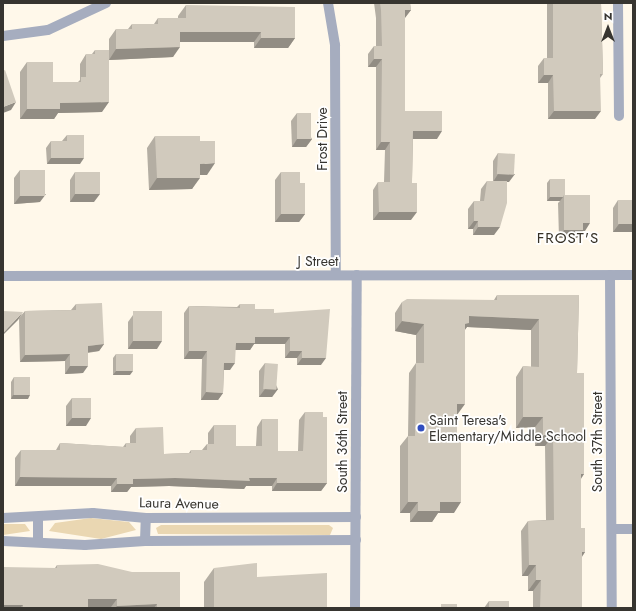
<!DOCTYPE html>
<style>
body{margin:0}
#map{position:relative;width:636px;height:611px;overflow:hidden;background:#fff8ea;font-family:Jost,sans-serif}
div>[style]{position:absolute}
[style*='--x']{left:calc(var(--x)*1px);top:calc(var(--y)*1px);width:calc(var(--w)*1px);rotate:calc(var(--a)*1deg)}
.green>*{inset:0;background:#ead7b2}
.street>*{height:10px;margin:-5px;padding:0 5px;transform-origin:5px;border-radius:5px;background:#a6adbf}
.wall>*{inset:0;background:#b4aea3}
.shaded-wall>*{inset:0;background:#928d84}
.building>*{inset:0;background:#d1cabd;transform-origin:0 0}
.dots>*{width:11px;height:11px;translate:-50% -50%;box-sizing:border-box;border:2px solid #fff;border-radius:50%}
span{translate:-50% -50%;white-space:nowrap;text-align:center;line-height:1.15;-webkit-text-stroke:3.5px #fff;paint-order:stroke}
.street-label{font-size:14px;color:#373530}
.poi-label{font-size:14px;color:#373530}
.left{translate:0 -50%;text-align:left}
.neighbourhood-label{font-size:15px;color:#373227;letter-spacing:1px}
.frame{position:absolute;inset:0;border:4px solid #373530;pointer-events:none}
.north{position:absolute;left:588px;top:8px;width:40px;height:40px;-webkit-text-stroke:3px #fff;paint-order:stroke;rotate:0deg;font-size:11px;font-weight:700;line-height:16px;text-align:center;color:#373530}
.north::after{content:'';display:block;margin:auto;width:14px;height:18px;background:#373530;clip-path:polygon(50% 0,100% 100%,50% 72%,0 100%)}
</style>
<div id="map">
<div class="green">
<i style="clip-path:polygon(91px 518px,129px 522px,136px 530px,101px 539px,49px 531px,55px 523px)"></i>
<i style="clip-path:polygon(3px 524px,25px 524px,30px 531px,3px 535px)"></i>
<i style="clip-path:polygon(161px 525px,329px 525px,333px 528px,330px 535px,158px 534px,156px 528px)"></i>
</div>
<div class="street">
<i style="--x:328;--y:3;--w:43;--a:80.5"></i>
<i style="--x:335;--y:45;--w:230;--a:89.8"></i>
<i style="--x:618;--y:3;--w:113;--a:89.5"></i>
<i style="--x:3;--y:36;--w:45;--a:-7.6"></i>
<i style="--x:48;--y:30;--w:64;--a:-25"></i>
<i style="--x:610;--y:275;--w:333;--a:89.7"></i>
<i style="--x:3;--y:276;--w:630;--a:-0.09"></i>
<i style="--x:3;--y:518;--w:90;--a:-3.2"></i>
<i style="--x:93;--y:513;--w:53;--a:5.4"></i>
<i style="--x:146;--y:518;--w:210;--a:-0.3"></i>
<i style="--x:38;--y:518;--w:23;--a:90"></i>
<i style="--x:612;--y:529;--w:21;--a:0"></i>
<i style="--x:3;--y:541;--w:82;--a:2.8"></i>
<i style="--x:85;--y:545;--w:60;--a:-3.8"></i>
<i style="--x:145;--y:541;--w:211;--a:-0.3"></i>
<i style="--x:145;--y:541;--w:23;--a:-88"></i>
<i style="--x:355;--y:608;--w:333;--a:-89.7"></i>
</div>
<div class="wall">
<i style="clip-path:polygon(374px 3px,410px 3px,411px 10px,405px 17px,405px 111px,437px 139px,413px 139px,411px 220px,373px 220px,373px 190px,378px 182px,384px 182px,385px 150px,376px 150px,376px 67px,368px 67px,368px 54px,374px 46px,376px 46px,376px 18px)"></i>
<i style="clip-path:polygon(547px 3px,601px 3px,603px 74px,600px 78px,595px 119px,548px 119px,548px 83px,538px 83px,538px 66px,544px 58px,547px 58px)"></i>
<i style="clip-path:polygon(186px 5px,295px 38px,288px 48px,254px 48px,254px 42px,180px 42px,173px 57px,109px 60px,109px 39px,116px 29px,128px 29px,132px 24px,154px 24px,158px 18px,178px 18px,178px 16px)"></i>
<i style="clip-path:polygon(95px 50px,102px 112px,58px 113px,54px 119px,20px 119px,20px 72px,27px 62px,53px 82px,78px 82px,80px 80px,80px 64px,86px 54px,92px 54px)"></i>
<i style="clip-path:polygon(297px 113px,312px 139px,306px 147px,292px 147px,291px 121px)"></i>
<i style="clip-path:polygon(67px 135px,80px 164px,47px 164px,46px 148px,51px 141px,62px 141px)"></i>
<i style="clip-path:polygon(155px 136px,200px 141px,207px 175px,200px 175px,192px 189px,149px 190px,147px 148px)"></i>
<i style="clip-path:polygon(498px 153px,509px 182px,507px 182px,494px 235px,473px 235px,473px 229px,468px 229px,468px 209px,474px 201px,480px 201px,481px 189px,487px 181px,493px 181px,493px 161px)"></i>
<i style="clip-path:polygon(20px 170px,40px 202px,14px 204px,14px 178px)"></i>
<i style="clip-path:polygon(75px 172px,94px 202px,70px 202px,70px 180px)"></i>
<i style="clip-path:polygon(281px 172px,300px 183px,305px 214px,299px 222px,275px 222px,275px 180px)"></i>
<i style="clip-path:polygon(550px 179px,565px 195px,585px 231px,583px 231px,577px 238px,559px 238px,558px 203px,560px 201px,547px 201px,547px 183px)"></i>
<i style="clip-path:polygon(618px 200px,633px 200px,633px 232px,613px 232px,613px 208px)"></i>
<i style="clip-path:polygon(497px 295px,579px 295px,577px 373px,584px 474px,581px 479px,581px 528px,585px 552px,582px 557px,582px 608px,533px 608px,533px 591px,528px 591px,528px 576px,522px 576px,521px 531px,528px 521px,546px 520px,545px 446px,535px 446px,535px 427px,516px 428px,516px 377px,523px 366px,531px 367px,531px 330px,467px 327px,465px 330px,457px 415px,454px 513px,438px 513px,432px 522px,410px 522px,410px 513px,400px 513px,400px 446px,408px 436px,409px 373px,416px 363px,416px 335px,395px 331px,395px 313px,402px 302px,494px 300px)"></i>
<i style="clip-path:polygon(76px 304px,104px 344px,99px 351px,88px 353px,83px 373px,65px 374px,65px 361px,20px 362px,19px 318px,25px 311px,71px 310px)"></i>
<i style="clip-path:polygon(240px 304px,255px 309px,274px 313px,321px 365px,297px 365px,297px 358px,285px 358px,285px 344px,254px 344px,250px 350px,235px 350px,230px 370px,224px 370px,223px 393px,218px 400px,201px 400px,202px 359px,184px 359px,184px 313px,189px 306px,237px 307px)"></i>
<i style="clip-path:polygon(133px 315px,157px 349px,128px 349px,128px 322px)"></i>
<i style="clip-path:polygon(116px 354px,130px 375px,113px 375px,113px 358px)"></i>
<i style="clip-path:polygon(265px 363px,278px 389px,272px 397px,259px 397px,259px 371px)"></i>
<i style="clip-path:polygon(14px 377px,28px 399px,11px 399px,11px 382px)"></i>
<i style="clip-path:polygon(72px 398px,86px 426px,66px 426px,66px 406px)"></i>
<i style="clip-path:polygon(305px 412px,327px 483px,321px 491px,272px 491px,272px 486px,246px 486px,244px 489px,169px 486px,131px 487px,127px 492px,111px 492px,111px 486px,15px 486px,15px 458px,21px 450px,56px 450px,60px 443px,123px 447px,126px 443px,130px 443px,130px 436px,136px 428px,164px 454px,189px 453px,191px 450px,202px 450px,207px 444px,208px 444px,208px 433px,214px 425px,236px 446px,256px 446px,257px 427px,262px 419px,278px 451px,298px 451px,299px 420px)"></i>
<i style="clip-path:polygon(57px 565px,180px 608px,111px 608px,111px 607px,88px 607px,88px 608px,3px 608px,55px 568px)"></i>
<i style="clip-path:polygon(214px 568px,257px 577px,327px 608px,204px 608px,204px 582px)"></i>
<i style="clip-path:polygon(489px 601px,509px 608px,484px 608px)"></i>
</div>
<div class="shaded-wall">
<i style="clip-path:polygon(405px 10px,411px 10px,405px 18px)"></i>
<i style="clip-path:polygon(180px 32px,261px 32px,254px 42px,173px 42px)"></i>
<i style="clip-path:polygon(261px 38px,295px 38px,288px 48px,254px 48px)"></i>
<i style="clip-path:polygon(180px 47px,173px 57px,109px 60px,116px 49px)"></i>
<i style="clip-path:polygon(374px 59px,382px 59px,376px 67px,368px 67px)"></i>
<i style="clip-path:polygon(544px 75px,553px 75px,548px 83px,538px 83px)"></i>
<i style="clip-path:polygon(16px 102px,11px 110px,3px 113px,3px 107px)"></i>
<i style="clip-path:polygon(109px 102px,102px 112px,58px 113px,54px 119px,20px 119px,27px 109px,60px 103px)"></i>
<i style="clip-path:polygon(554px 111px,601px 111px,595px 119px,548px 119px)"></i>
<i style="clip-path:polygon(413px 131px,442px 131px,437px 139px,408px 139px)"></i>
<i style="clip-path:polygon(297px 139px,312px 139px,306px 147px,292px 147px)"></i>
<i style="clip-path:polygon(381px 142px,390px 142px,385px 150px,376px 150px)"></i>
<i style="clip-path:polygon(51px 158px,84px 158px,80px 164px,47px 164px)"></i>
<i style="clip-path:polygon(215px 163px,207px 175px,192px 175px,200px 164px)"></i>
<i style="clip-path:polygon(498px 174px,515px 174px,509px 182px,493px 182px)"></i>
<i style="clip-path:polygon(157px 178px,200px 178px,192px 189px,149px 190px)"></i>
<i style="clip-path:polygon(46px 194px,40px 202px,14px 204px,20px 196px)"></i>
<i style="clip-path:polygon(75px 194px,100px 194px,94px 202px,70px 202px)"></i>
<i style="clip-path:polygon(550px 197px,563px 197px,560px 201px,547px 201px)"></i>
<i style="clip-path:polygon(379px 212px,417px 212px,411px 220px,373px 220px)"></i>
<i style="clip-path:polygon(281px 214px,305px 214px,299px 222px,275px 222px)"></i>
<i style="clip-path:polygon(474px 221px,478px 221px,473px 229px,468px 229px)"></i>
<i style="clip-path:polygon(583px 223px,590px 223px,585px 231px,583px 231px,577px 238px,559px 238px,564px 230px)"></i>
<i style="clip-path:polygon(619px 224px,633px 224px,633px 232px,613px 232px)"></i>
<i style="clip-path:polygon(478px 227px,500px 227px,494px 235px,473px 235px)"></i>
<i style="clip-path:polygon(23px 312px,18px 320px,3px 335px,3px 333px)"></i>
<i style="clip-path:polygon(469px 316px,539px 319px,531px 330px,467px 327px,461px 334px,463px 326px)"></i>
<i style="clip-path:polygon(402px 321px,424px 324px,416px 335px,395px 331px)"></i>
<i style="clip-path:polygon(255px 337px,290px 337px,285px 344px,254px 344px,250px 350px,231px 350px,236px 343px)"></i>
<i style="clip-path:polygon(133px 341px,162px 341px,157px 349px,128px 349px)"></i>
<i style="clip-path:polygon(104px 344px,99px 351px,82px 353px,88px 346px)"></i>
<i style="clip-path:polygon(189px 351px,207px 351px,202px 359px,184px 359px)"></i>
<i style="clip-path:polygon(290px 351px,302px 351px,297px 358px,285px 358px)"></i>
<i style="clip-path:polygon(70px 354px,65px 361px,20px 362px,25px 355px)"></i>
<i style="clip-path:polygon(302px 358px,326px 358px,321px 365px,297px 365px)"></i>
<i style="clip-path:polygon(224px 363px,235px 363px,230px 370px,219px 370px)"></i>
<i style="clip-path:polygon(70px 366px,88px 366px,83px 373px,65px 374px)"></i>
<i style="clip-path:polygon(116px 371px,133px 371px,130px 375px,113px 375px)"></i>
<i style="clip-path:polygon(265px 389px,278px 389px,272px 397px,259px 397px)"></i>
<i style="clip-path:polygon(206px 392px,223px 393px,218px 400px,201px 400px)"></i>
<i style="clip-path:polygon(13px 395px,30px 395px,28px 399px,11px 399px)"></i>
<i style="clip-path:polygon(457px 404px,465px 404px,457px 415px,449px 415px)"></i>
<i style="clip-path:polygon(523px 417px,543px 417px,535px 427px,516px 428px)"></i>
<i style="clip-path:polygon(72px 418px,91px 418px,86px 426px,66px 426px)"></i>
<i style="clip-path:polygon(543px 435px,553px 435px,545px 446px,535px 446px)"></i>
<i style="clip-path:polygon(581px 474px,584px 474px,576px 485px)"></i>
<i style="clip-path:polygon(20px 477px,117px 478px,111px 486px,15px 486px)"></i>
<i style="clip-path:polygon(175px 478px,277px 478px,272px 486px,246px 486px,244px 489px,169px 486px,131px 487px,127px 492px,111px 492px,117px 484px,133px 479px)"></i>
<i style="clip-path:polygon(277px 483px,327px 483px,321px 491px,272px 491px)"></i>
<i style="clip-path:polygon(408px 502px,418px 502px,410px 513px,400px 513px)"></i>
<i style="clip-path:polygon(440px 502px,461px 502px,454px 513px,438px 513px,432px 522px,410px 522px,418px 511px)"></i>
<i style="clip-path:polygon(582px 552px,585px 552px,577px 563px)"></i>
<i style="clip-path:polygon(529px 565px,536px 565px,528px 576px,522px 576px)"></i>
<i style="clip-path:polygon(536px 580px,541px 580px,533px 591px,528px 591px)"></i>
<i style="clip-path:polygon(88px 599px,117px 599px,111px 607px,83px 607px)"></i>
<i style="clip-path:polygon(157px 604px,154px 608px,115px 608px,117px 606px)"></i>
<i style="clip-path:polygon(3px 605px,23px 605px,20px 608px,3px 608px)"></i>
</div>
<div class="building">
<i style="clip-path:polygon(380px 3px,410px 3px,411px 10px,405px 10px,405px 111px,442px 111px,442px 131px,413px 131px,412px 183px,417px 183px,417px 212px,379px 212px,378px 182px,390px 182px,390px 142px,381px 142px,382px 59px,374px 59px,374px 46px,382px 46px,381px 10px)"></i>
<i style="clip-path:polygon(553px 3px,601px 3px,603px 74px,600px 74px,601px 111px,554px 111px,553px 75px,544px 75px,544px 58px,553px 58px)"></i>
<i style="clip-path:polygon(186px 5px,295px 7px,295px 38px,261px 38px,261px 32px,180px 32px,180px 47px,116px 49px,116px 29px,132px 29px,132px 24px,158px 24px,158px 18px,186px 18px)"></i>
<i style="clip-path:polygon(95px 50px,109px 50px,109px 102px,60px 103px,60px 109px,27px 109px,27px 62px,53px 62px,53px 82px,81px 82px,81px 77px,86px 77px,86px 54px,95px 54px)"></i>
<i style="clip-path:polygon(5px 70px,16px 102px,3px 107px,3px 71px)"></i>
<i style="left:297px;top:113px;width:14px;height:26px"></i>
<i style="clip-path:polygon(67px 135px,84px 135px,84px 158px,51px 158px,51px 141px,67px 141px)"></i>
<i style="clip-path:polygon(155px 136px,200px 136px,200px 141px,215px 141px,215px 163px,200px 164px,200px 178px,157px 178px)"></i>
<i style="left:498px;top:153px;width:17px;height:21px;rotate:3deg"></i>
<i style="left:20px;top:170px;width:25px;height:26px"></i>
<i style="left:75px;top:172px;width:25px;height:22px"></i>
<i style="clip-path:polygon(281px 172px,300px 172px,300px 183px,305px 183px,305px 214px,281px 214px)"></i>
<i style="clip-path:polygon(550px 179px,565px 179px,565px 195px,564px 195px,563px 197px,550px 197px)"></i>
<i style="clip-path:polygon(487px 181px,507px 181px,507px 203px,500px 227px,478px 227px,478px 221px,474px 221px,474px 201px,484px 201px)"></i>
<i style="clip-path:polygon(564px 195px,590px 195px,590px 223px,583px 223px,583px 230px,564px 230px)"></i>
<i style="left:618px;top:200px;width:15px;height:24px"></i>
<i style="clip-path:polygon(497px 295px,579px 295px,577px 373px,584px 373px,584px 474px,581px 474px,581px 528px,585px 528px,585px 552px,582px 552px,582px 608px,540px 608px,541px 580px,536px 580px,536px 565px,529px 565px,528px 521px,554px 520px,553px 435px,543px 435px,543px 417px,523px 417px,523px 366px,539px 367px,539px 319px,469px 316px,469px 323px,465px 324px,465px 404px,457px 404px,457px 435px,461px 435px,461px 502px,440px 502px,440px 511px,418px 511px,418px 502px,408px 502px,408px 436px,415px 436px,416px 363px,424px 363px,424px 324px,402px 321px,402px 302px,407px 299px,497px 300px)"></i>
<i style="clip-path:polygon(102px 303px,104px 344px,88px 346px,88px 366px,70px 366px,70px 354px,25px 355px,25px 311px,76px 310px,76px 304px)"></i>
<i style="clip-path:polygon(240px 304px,255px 304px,255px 309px,274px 309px,274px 313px,330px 309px,326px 358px,302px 358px,302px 351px,290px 351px,290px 337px,255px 337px,255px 343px,236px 343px,235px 363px,224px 363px,223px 393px,206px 392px,207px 351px,189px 351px,189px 306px,240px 308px)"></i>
<i style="clip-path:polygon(3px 311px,23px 312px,3px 333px)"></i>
<i style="left:162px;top:311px;width:30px;height:29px;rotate:90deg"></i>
<i style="left:116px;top:354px;width:17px;height:17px"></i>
<i style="left:265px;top:363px;width:13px;height:26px;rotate:4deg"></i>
<i style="left:14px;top:377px;width:16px;height:18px"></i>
<i style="left:72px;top:398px;width:19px;height:20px"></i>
<i style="clip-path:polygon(305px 412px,323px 412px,323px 417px,327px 417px,327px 483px,277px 483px,277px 478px,249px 478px,250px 481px,175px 478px,133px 479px,133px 484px,117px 484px,117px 478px,20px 477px,21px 450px,60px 450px,60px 443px,126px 447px,126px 443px,136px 443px,136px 428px,163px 427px,164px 454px,191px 453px,191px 450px,207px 450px,207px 444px,214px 444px,214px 425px,236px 425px,236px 446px,262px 446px,262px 419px,278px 419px,278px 451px,303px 451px)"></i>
<i style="clip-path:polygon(257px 563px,257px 577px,327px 573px,327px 608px,214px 608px,214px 568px)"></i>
<i style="clip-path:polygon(98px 564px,132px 572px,180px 572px,180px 608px,157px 608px,157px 604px,117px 606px,117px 599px,88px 599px,88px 608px,23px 608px,23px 605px,3px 605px,3px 567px,57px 568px,57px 565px)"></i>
<i style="left:489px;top:601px;width:20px;height:7px"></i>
<i style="left:441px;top:604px;width:16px;height:4px"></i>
</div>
<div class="dots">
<i style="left:421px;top:428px;background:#324ebf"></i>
</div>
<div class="street-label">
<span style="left:322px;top:139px;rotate:-90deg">Frost Drive</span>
<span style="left:318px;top:261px">J Street</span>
<span style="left:342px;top:442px;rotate:-90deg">South 36th Street</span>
<span style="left:597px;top:442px;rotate:-90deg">South 37th Street</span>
<span style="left:179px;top:503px;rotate:1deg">Laura Avenue</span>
</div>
<div class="poi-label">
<span class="left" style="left:429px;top:428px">Saint Teresa's<br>Elementary/Middle School</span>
</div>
<div class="neighbourhood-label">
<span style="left:568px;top:239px">FROST'S</span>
</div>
<div class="frame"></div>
<div class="north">N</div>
</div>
